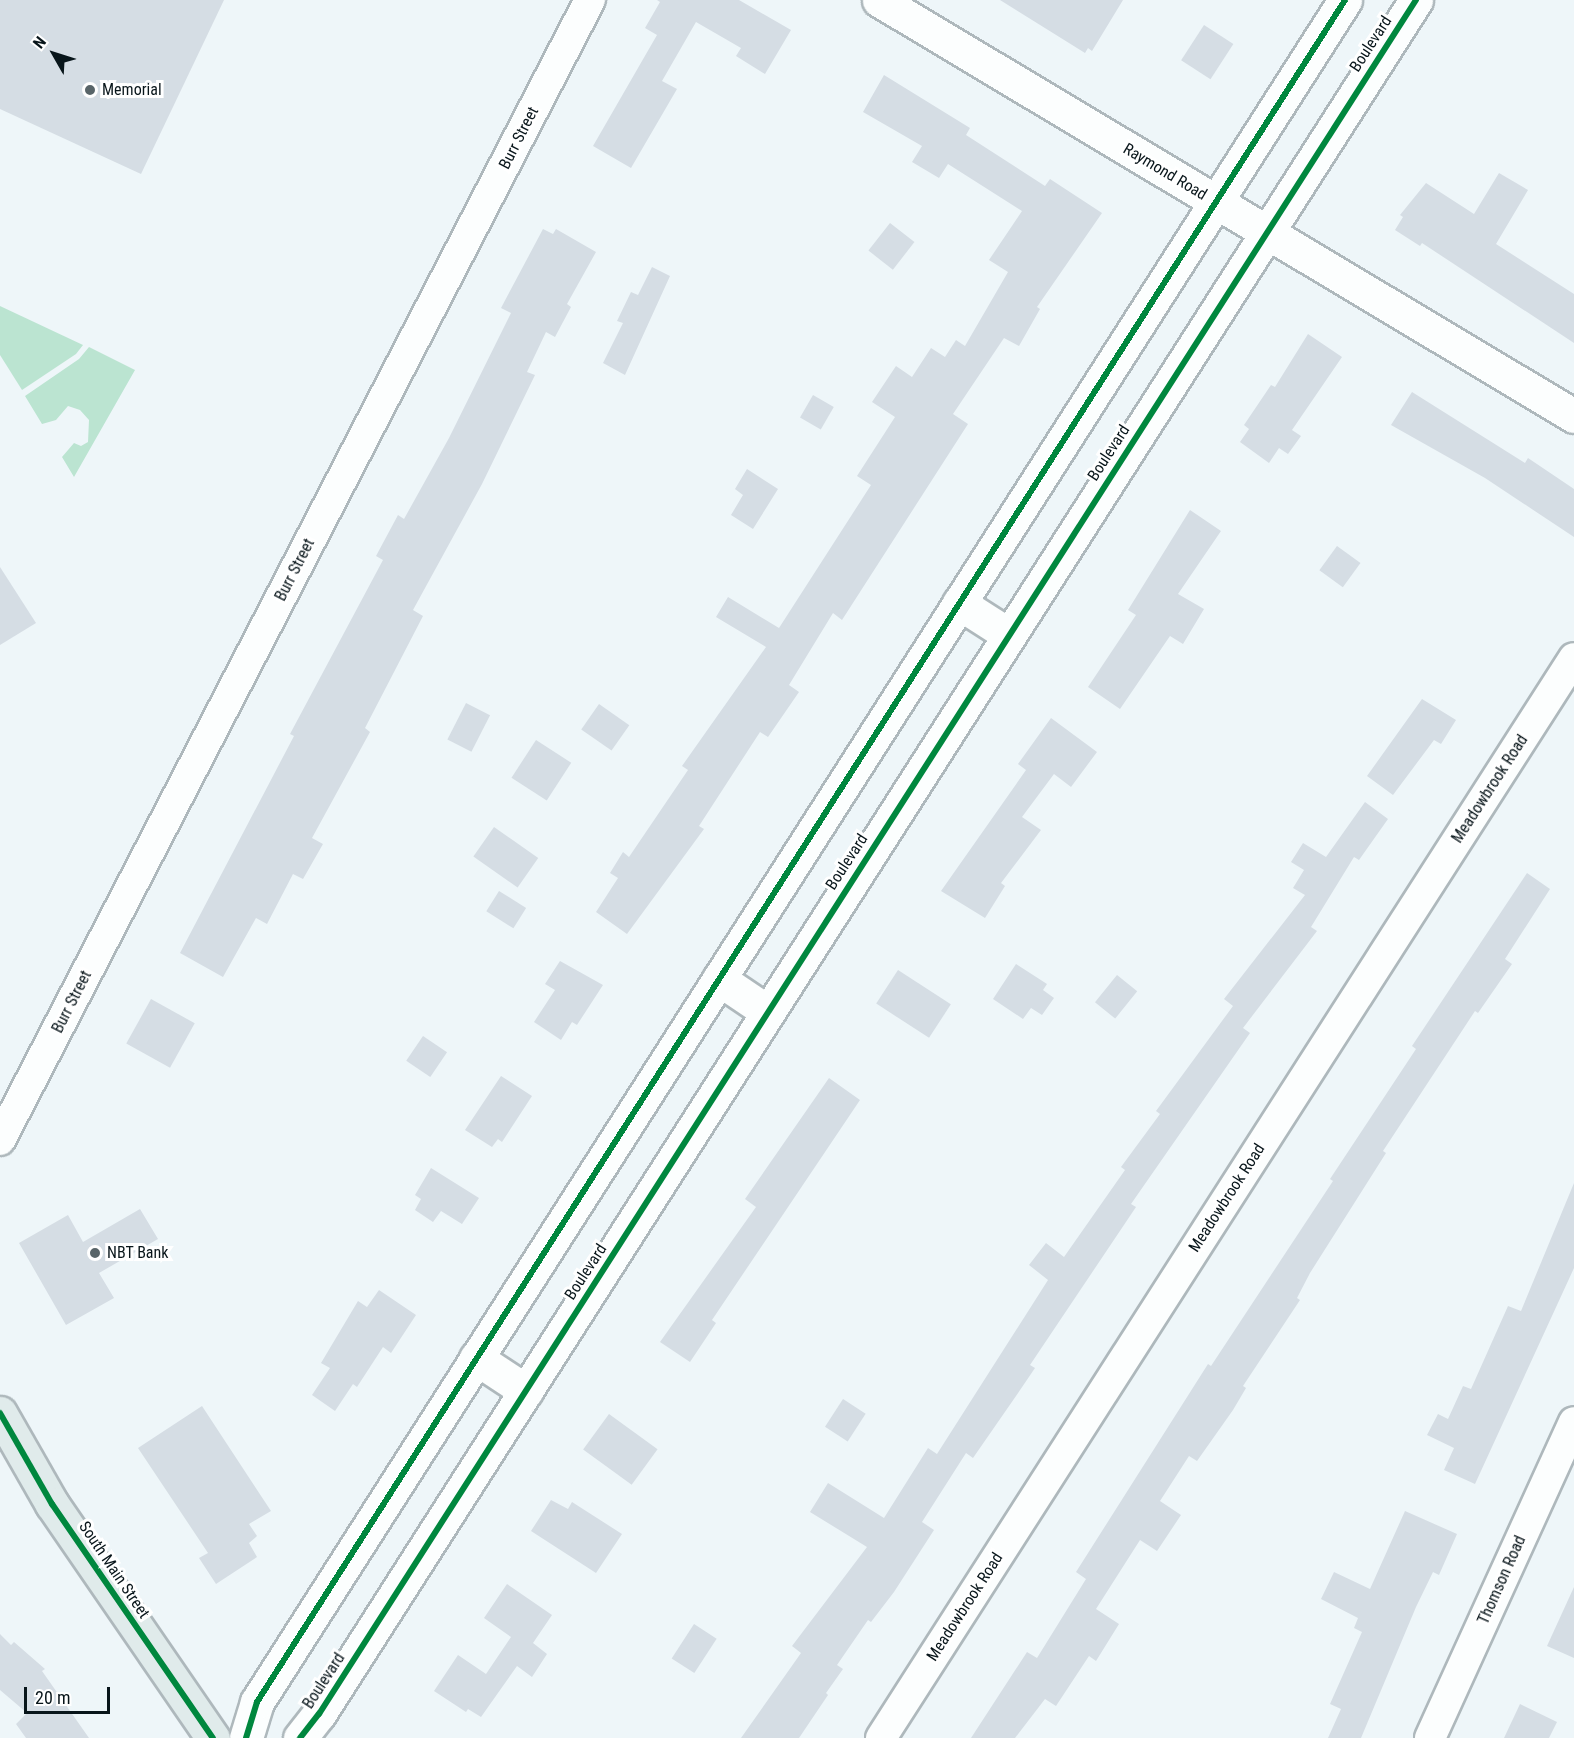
<!DOCTYPE html>
<style>
body{margin:0}
#map{position:relative;width:1574px;height:1738px;overflow:hidden;background:#eef6f9;font-family:"Roboto Condensed",sans-serif}
div>[style]{position:absolute}
[style*='--x']{left:calc(var(--x)*1px);top:calc(var(--y)*1px);width:calc(var(--w)*1px);rotate:calc(var(--a)*1deg)}
.green>*{inset:0;background:#bbe4d1}
.building>*{inset:0;background:#d5dde4;transform-origin:0 0}
.roads{filter:drop-shadow(2px 0 #aeb8bc) drop-shadow(-2px 0 #aeb8bc) drop-shadow(0 2px #aeb8bc) drop-shadow(0 -2px #aeb8bc)}
.street>*{height:30px;margin:-15px;padding:0 15px;transform-origin:15px;border-radius:15px;background:#fcfefe}
.secondary>*{height:33px;margin:-16.5px;padding:0 16.5px;transform-origin:16.5px;border-radius:16.5px;background:#fcfefe}
.primary>*{height:33px;margin:-16.5px;padding:0 16.5px;transform-origin:16.5px;border-radius:16.5px;background:#e0ebeb}
.cycleway>*{height:6px;margin:-3px;padding:0 3px;transform-origin:3px;border-radius:3px;background:#00873e}
.dots>*{width:16px;height:16px;translate:-50% -50%;box-sizing:border-box;border:3px solid #fff;border-radius:50%}
span{translate:-50% -50%;white-space:nowrap;text-align:center;line-height:1.15;-webkit-text-stroke:6px #fff;paint-order:stroke}
.street-label{font-size:16px;color:#08151a}
.poi-label{font-size:16px;color:#08151a}
.left{translate:0 -50%;text-align:left}
.north{position:absolute;left:24px;top:24px;width:60px;height:60px;-webkit-text-stroke:4px #fff;paint-order:stroke;rotate:309deg;font-size:16px;font-weight:700;line-height:24px;text-align:center;color:#08151a}
.north::after{content:'';display:block;margin:auto;width:21px;height:27px;background:#08151a;clip-path:polygon(50% 0,100% 100%,50% 72%,0 100%)}
.scale{position:absolute;left:24px;top:1687px;width:86px;height:27px;box-sizing:border-box;border:3px solid #08151a;border-top:0;padding-left:8px;font-size:18px;line-height:21px;white-space:nowrap;color:#08151a;-webkit-text-stroke:4px #fff;paint-order:stroke}
</style>
<div id="map">
<div class="green">
<i style="clip-path:polygon(0 306px,83px 345px,76px 354px,22px 390px,0 355px)"></i>
<i style="clip-path:polygon(89px 347px,135px 370px,74px 477px,62px 457px,74px 443px,81px 446px,88px 442px,89px 420px,80px 410px,68px 406px,56px 420px,42px 424px,25px 396px,79px 359px)"></i>
</div>
<div class="building">
<i style="clip-path:polygon(0 0,224px 0,141px 174px,0 109px)"></i>
<i style="clip-path:polygon(657px 0,739px 0,791px 30px,765px 74px,736px 56px,741px 48px,696px 22px,662px 81px,677px 89px,631px 168px,593px 146px,657px 35px,645px 28px,660px 2px)"></i>
<i style="clip-path:polygon(1000px 0,1123px 0,1092px 51px,1088px 48px,1085px 53px)"></i>
<i style="left:1204px;top:25px;width:35px;height:42px;rotate:33deg"></i>
<i style="clip-path:polygon(884px 75px,970px 128px,966px 135px,1045px 186px,1050px 179px,1102px 213px,1037px 307px,1040px 309px,1019px 346px,1004px 338px,953px 414px,968px 424px,842px 620px,833px 613px,789px 685px,799px 692px,768px 737px,760px 732px,699px 826px,704px 829px,627px 934px,596px 912px,618px 878px,610px 873px,623px 852px,629px 857px,688px 770px,682px 766px,766px 647px,716px 617px,728px 597px,779px 628px,871px 485px,857px 476px,895px 417px,872px 402px,896px 366px,912px 377px,931px 348px,945px 357px,956px 340px,965px 346px,1008px 272px,989px 260px,1022px 211px,948px 164px,939px 178px,912px 162px,922px 146px,863px 112px)"></i>
<i style="clip-path:polygon(1499px 173px,1528px 190px,1496px 244px,1574px 294px,1574px 343px,1422px 243px,1420px 246px,1395px 230px,1403px 217px,1400px 215px,1426px 183px,1474px 214px)"></i>
<i style="left:890px;top:223px;width:31px;height:35px;rotate:38deg"></i>
<i style="clip-path:polygon(543px 229px,553px 234px,556px 229px,596px 252px,567px 304px,571px 307px,555px 337px,546px 332px,527px 372px,535px 375px,482px 484px,413px 610px,423px 616px,365px 728px,370px 732px,312px 838px,323px 844px,303px 879px,293px 874px,267px 924px,256px 918px,223px 977px,180px 953px,294px 736px,290px 734px,383px 560px,376px 556px,398px 515px,404px 519px,449px 438px,511px 313px,501px 308px)"></i>
<i style="clip-path:polygon(652px 267px,670px 276px,625px 375px,603px 363px,623px 323px,617px 321px,631px 292px,638px 295px)"></i>
<i style="clip-path:polygon(1308px 334px,1342px 357px,1292px 430px,1301px 436px,1288px 454px,1279px 448px,1269px 463px,1240px 442px,1249px 429px,1244px 425px,1271px 385px,1275px 387px)"></i>
<i style="clip-path:polygon(1412px 392px,1525px 463px,1528px 458px,1574px 489px,1574px 537px,1485px 478px,1391px 425px)"></i>
<i style="left:813px;top:395px;width:24px;height:26px;rotate:30deg"></i>
<i style="clip-path:polygon(747px 469px,778px 489px,753px 529px,731px 515px,743px 495px,735px 489px)"></i>
<i style="clip-path:polygon(1190px 510px,1221px 531px,1178px 594px,1204px 609px,1183px 644px,1170px 636px,1120px 709px,1088px 687px,1136px 615px,1128px 610px)"></i>
<i style="left:1337px;top:546px;width:29px;height:30px;rotate:36deg"></i>
<i style="clip-path:polygon(0 567px,36px 623px,0 645px)"></i>
<i style="clip-path:polygon(1422px 699px,1456px 720px,1441px 744px,1434px 740px,1393px 795px,1367px 776px)"></i>
<i style="left:466px;top:703px;width:27px;height:41px;rotate:27deg"></i>
<i style="left:599px;top:704px;width:37px;height:31px;rotate:35deg"></i>
<i style="clip-path:polygon(1051px 718px,1097px 752px,1071px 787px,1054px 774px,1022px 817px,1041px 830px,1001px 883px,1005px 886px,985px 918px,941px 891px,1026px 770px,1018px 764px)"></i>
<i style="left:536px;top:740px;width:42px;height:45px;rotate:33deg"></i>
<i style="clip-path:polygon(1365px 802px,1388px 819px,1359px 860px,1354px 857px,1311px 927px,1317px 931px,1243px 1028px,1250px 1033px,1131px 1204px,1136px 1207px,1030px 1365px,1035px 1368px,1016px 1396px,973px 1458px,966px 1453px,922px 1522px,934px 1530px,894px 1592px,871px 1622px,868px 1620px,837px 1665px,843px 1669px,826px 1693px,828px 1695px,799px 1738px,741px 1738px,801px 1653px,792px 1646px,867px 1547px,810px 1512px,828px 1483px,884px 1518px,928px 1448px,937px 1454px,1048px 1280px,1029px 1265px,1046px 1243px,1064px 1257px,1125px 1170px,1121px 1167px,1160px 1114px,1156px 1111px,1233px 1006px,1224px 999px,1305px 895px,1293px 888px,1304px 870px,1291px 862px,1303px 843px,1326px 857px)"></i>
<i style="left:494px;top:827px;width:54px;height:36px;rotate:35deg"></i>
<i style="clip-path:polygon(1527px 873px,1550px 889px,1505px 959px,1512px 964px,1478px 1013px,1475px 1011px,1383px 1151px,1386px 1153px,1310px 1273px,1297px 1298px,1300px 1300px,1243px 1386px,1246px 1388px,1233px 1410px,1197px 1461px,1189px 1456px,1160px 1501px,1181px 1515px,1157px 1551px,1140px 1540px,1096px 1609px,1119px 1624px,1096px 1661px,1089px 1656px,1056px 1706px,1045px 1699px,1015px 1738px,971px 1738px,1027px 1652px,1037px 1658px,1086px 1579px,1076px 1572px,1208px 1364px,1211px 1366px,1333px 1181px,1330px 1179px,1416px 1049px,1412px 1046px)"></i>
<i style="left:499px;top:891px;width:32px;height:24px;rotate:32deg"></i>
<i style="clip-path:polygon(560px 961px,603px 985px,577px 1025px,572px 1022px,561px 1040px,534px 1022px,555px 990px,545px 984px)"></i>
<i style="clip-path:polygon(1016px 964px,1047px 984px,1043px 990px,1054px 998px,1042px 1015px,1031px 1008px,1023px 1019px,993px 999px)"></i>
<i style="left:898px;top:970px;width:63px;height:40px;rotate:33deg"></i>
<i style="left:1117px;top:975px;width:26px;height:35px;rotate:39deg"></i>
<i style="left:151px;top:999px;width:50px;height:51px;rotate:29deg"></i>
<i style="left:423px;top:1036px;width:29px;height:30px;rotate:34deg"></i>
<i style="clip-path:polygon(501px 1076px,532px 1096px,502px 1142px,498px 1139px,492px 1147px,465px 1130px)"></i>
<i style="clip-path:polygon(829px 1078px,860px 1100px,712px 1320px,716px 1323px,690px 1362px,660px 1342px,756px 1207px,745px 1199px)"></i>
<i style="clip-path:polygon(431px 1168px,479px 1198px,462px 1224px,441px 1211px,433px 1222px,415px 1210px,421px 1199px,415px 1195px)"></i>
<i style="clip-path:polygon(1574px 1183px,1574px 1268px,1475px 1484px,1444px 1470px,1454px 1448px,1427px 1435px,1438px 1414px,1448px 1419px,1463px 1386px,1471px 1389px,1508px 1306px,1521px 1311px)"></i>
<i style="clip-path:polygon(140px 1209px,158px 1239px,99px 1273px,114px 1298px,66px 1325px,19px 1243px,68px 1215px,83px 1242px)"></i>
<i style="clip-path:polygon(379px 1290px,416px 1315px,391px 1353px,383px 1347px,357px 1387px,353px 1384px,335px 1411px,312px 1395px,330px 1368px,321px 1363px,358px 1301px,367px 1307px)"></i>
<i style="left:843px;top:1399px;width:27px;height:33px;rotate:33deg"></i>
<i style="clip-path:polygon(202px 1406px,271px 1511px,249px 1524px,257px 1536px,249px 1543px,257px 1557px,216px 1584px,199px 1558px,208px 1553px,138px 1448px)"></i>
<i style="left:609px;top:1414px;width:60px;height:44px;rotate:36deg"></i>
<i style="clip-path:polygon(551px 1500px,568px 1509px,572px 1502px,622px 1534px,596px 1573px,531px 1531px)"></i>
<i style="clip-path:polygon(1405px 1511px,1457px 1534px,1439px 1575px,1433px 1572px,1416px 1607px,1361px 1738px,1328px 1738px,1341px 1709px,1330px 1704px,1362px 1632px,1354px 1628px,1358px 1618px,1321px 1599px,1334px 1572px,1370px 1589px)"></i>
<i style="clip-path:polygon(507px 1584px,552px 1615px,533px 1643px,547px 1654px,532px 1677px,517px 1666px,481px 1717px,468px 1709px,466px 1712px,434px 1691px,458px 1655px,486px 1674px,511px 1637px,484px 1618px)"></i>
<i style="clip-path:polygon(1574px 1587px,1574px 1658px,1547px 1646px)"></i>
<i style="left:694px;top:1624px;width:27px;height:41px;rotate:33deg"></i>
<i style="clip-path:polygon(0 1634px,11px 1645px,14px 1642px,45px 1669px,42px 1671px,89px 1738px,26px 1738px,16px 1724px,27px 1713px,0 1690px)"></i>
<i style="clip-path:polygon(1520px 1704px,1557px 1722px,1549px 1738px,1504px 1738px)"></i>
</div>
<div class="roads">
<div class="street">
<i style="--x:0;--y:1140;--w:1284;--a:-62.64"></i>
<i style="--x:881;--y:1738;--w:1283;--a:-57.31"></i>
<i style="--x:1430;--y:1738;--w:347;--a:-65.5"></i>
</div>
<div class="secondary">
<i style="--x:879;--y:0;--w:810;--a:30.9"></i>
<i style="--x:959;--y:603;--w:59;--a:32.6"></i>
<i style="--x:719;--y:979;--w:59;--a:34"></i>
<i style="--x:476;--y:1358;--w:60;--a:33.4"></i>
<i style="--x:246;--y:1738;--w:38;--a:-73"></i>
<i style="--x:257;--y:1702;--w:2020;--a:-57.41"></i>
<i style="--x:300;--y:1738;--w:31;--a:-52"></i>
<i style="--x:319;--y:1714;--w:2035;--a:-57.38"></i>
</div>
<div class="primary">
<i style="--x:0;--y:1413;--w:105;--a:60.3"></i>
<i style="--x:52;--y:1504;--w:284;--a:55.5"></i>
</div>
</div>
<div class="cycleway">
<i style="--x:0;--y:1413;--w:105;--a:60.3"></i>
<i style="--x:52;--y:1504;--w:284;--a:55.5"></i>
<i style="--x:246;--y:1738;--w:38;--a:-73"></i>
<i style="--x:257;--y:1702;--w:2020;--a:-57.41"></i>
<i style="--x:300;--y:1738;--w:31;--a:-52"></i>
<i style="--x:319;--y:1714;--w:2035;--a:-57.38"></i>
</div>
<div class="dots">
<i style="left:90px;top:90px;background:#586468"></i>
<i style="left:95px;top:1253px;background:#586468"></i>
</div>
<div class="street-label">
<span style="left:1371px;top:44px;rotate:-57deg">Boulevard</span>
<span style="left:519px;top:138px;rotate:-63deg">Burr Street</span>
<span style="left:1165px;top:172px;rotate:31deg">Raymond Road</span>
<span style="left:1109px;top:453px;rotate:-57deg">Boulevard</span>
<span style="left:295px;top:570px;rotate:-63deg">Burr Street</span>
<span style="left:1490px;top:789px;rotate:-57deg">Meadowbrook Road</span>
<span style="left:847px;top:862px;rotate:-57deg">Boulevard</span>
<span style="left:72px;top:1002px;rotate:-63deg">Burr Street</span>
<span style="left:1227px;top:1198px;rotate:-57deg">Meadowbrook Road</span>
<span style="left:586px;top:1272px;rotate:-57deg">Boulevard</span>
<span style="left:114px;top:1570px;rotate:56deg">South Main Street</span>
<span style="left:1502px;top:1580px;rotate:-66deg">Thomson Road</span>
<span style="left:965px;top:1607px;rotate:-57deg">Meadowbrook Road</span>
<span style="left:324px;top:1681px;rotate:-57deg">Boulevard</span>
</div>
<div class="poi-label">
<span class="left" style="left:102px;top:90px">Memorial</span>
<span class="left" style="left:107px;top:1253px">NBT Bank</span>
</div>
<div class="north">N</div>
<div class="scale">20 m</div>
</div>
